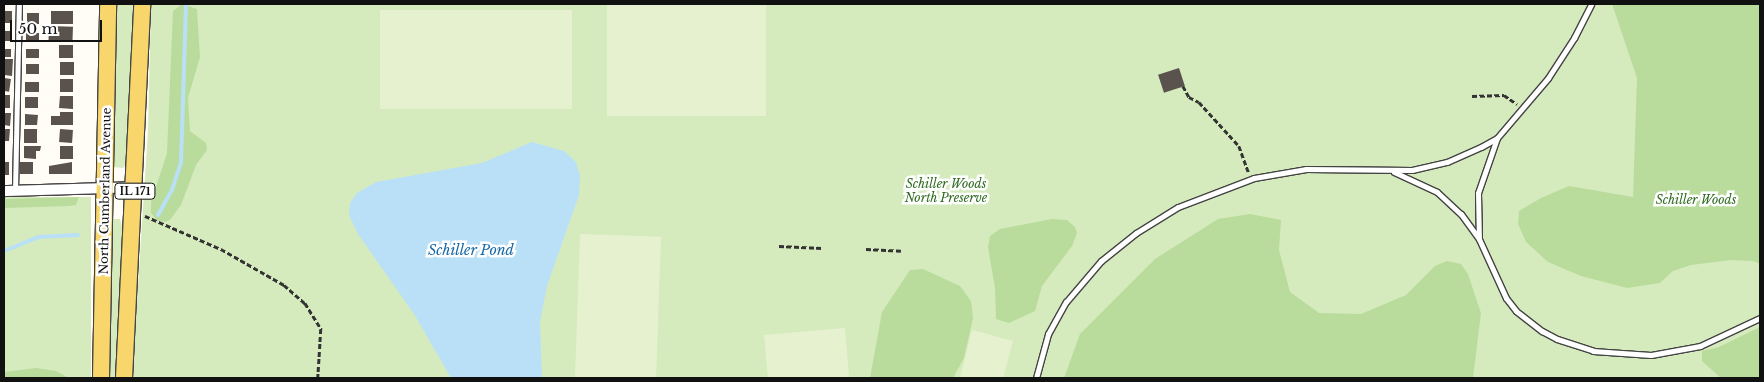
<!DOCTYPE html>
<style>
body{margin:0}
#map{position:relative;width:1764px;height:382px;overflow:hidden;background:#fffdf5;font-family:"Libre Baskerville",serif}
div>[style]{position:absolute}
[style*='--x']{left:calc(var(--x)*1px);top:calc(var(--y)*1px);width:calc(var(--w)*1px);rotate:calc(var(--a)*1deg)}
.green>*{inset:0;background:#d5ebbd;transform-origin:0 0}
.forest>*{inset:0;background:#b9dc9c}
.pitch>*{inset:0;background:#e6f2cf;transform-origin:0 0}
.water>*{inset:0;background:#b9e0f7}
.stream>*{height:4px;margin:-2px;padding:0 2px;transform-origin:2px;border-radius:2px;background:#b9e0f7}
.building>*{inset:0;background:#5a524d;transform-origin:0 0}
.path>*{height:2.5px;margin-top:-1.25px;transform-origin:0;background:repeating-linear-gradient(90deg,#333 0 5px,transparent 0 7.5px)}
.roads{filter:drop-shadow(1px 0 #444) drop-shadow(-1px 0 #444) drop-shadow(0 1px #444) drop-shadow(0 -1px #444)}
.service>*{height:5px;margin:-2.5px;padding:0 2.5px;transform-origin:2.5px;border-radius:2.5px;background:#fff}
.minor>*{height:10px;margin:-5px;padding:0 5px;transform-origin:5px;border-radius:5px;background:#fff}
.primary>*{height:16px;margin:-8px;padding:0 8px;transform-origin:8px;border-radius:8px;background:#f9d66b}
span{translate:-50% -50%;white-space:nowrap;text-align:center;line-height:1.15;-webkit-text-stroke:5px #fff;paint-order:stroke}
.shield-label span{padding:1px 4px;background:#fff;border:1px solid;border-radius:4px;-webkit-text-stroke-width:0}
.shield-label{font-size:11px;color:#111;font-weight:700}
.park-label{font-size:12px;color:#2f6b1f;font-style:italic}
.street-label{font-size:12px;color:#111}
.water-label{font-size:14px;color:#1768a6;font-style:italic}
.frame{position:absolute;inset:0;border:5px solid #111;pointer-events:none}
.scale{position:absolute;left:10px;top:20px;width:92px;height:22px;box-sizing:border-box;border:2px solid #111;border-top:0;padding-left:6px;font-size:15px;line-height:18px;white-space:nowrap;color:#111;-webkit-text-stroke:4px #fff;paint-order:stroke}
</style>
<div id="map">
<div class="green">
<i style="clip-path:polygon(117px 4px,135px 4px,129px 160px,123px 168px,114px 167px)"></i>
<i style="clip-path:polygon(151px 4px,1760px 4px,1760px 378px,132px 378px,148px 131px)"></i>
<i style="left:91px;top:197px;width:181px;height:87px;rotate:90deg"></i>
<i style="clip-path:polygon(112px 219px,120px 219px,124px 237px,116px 378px,109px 378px)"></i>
</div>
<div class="forest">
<i style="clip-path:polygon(182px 4px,197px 9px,200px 57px,188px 98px,190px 131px,206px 143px,207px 150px,196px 165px,181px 205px,170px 220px,165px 222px,157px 220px,151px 213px,151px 202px,167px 153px,173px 11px)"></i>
<i style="clip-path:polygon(1612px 4px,1760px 4px,1760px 264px,1753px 261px,1731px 260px,1691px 265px,1673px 271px,1660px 283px,1627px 288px,1581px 276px,1548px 262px,1526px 242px,1518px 224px,1519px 211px,1541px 198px,1569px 186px,1633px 197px,1637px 78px)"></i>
<i style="clip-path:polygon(79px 197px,76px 205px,69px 206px,4px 208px,4px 199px)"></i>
<i style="clip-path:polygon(1250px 214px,1281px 220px,1279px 250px,1290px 292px,1319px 313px,1361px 314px,1406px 295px,1435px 266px,1447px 261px,1461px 264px,1468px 274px,1481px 313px,1473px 378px,1064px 378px,1080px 334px,1155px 259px,1218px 219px)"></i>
<i style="clip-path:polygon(1052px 219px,1067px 220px,1075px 227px,1077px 233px,1072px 246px,1042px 286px,1035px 311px,1009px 323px,996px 319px,995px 288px,988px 247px,990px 236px,1000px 229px)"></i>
<i style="clip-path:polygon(923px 269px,960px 286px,971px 301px,973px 318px,964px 358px,953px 378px,870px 378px,882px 312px,910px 270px)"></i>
<i style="clip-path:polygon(1760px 327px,1760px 378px,1721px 378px,1702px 361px,1702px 351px,1719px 347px)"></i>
<i style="clip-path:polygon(36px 368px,56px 371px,69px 378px,4px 378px,4px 372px)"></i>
</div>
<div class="pitch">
<i style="left:607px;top:4px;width:159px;height:112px"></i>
<i style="left:380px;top:10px;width:192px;height:99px"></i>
<i style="left:580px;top:234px;width:81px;height:144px;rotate:2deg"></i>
<i style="clip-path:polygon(845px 328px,849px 378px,768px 378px,764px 335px)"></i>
<i style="clip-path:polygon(972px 330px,1013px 341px,1003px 378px,960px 378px)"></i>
</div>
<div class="water">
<i style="clip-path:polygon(532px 142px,564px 151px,576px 162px,580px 176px,579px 195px,547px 286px,540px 322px,542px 378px,451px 378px,414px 314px,358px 234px,349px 215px,350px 203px,357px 193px,376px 182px,482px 163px)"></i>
</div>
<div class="stream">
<i style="--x:158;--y:215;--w:29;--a:-61"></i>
<i style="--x:172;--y:190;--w:28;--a:-72"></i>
<i style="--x:181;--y:163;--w:159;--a:-88.2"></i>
<i style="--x:4;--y:251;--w:37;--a:-22"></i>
<i style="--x:38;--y:237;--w:40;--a:-2.9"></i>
</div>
<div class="building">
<i style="left:4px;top:11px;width:8px;height:12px"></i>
<i style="left:51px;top:11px;width:22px;height:13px"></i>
<i style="left:27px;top:13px;width:12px;height:11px"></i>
<i style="left:49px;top:26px;width:24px;height:14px;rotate:2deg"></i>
<i style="left:4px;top:31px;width:6px;height:10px"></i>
<i style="left:26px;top:33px;width:13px;height:8px"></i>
<i style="left:59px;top:45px;width:14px;height:13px"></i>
<i style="left:4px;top:49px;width:7px;height:8px"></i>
<i style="left:26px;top:49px;width:13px;height:9px"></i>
<i style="clip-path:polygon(4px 59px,13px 59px,12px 76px,4px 75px)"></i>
<i style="left:60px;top:62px;width:14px;height:13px"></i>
<i style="left:26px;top:64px;width:13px;height:10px"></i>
<i style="left:1179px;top:68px;width:19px;height:22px;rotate:72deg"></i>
<i style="left:4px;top:78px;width:7px;height:13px;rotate:8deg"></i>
<i style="left:60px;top:79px;width:13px;height:13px"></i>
<i style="left:25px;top:82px;width:14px;height:10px"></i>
<i style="left:4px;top:95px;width:6px;height:13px"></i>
<i style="clip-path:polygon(60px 96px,73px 96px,73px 109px,59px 108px)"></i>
<i style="left:25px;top:97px;width:13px;height:11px"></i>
<i style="clip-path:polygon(60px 112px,73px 112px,73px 125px,51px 125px,51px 116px,60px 116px)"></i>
<i style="clip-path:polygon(4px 113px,11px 113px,10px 126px,4px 125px)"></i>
<i style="clip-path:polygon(25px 114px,38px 115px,37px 125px,25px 125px)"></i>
<i style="clip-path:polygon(4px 129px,10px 129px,9px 141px,4px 141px)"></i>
<i style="left:24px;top:129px;width:13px;height:14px"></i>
<i style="left:60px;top:129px;width:13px;height:13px;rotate:4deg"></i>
<i style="clip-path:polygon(24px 146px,41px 146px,40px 151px,36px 151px,36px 159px,24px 158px)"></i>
<i style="left:60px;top:146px;width:13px;height:13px"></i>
<i style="left:4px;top:162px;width:5px;height:13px"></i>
<i style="left:20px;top:162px;width:13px;height:12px"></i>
<i style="clip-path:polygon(72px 162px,72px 174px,49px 174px,49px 166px)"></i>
</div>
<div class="path">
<i style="--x:1183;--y:86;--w:13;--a:61"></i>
<i style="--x:1189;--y:97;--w:11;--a:27"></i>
<i style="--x:1199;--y:102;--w:59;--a:47.7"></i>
<i style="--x:1239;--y:146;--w:29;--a:70"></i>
<i style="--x:1472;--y:96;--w:32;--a:-2"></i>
<i style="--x:1504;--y:95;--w:16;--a:35"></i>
<i style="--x:145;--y:216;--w:83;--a:23.5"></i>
<i style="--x:221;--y:249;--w:73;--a:29.7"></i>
<i style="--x:284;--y:285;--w:28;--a:41"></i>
<i style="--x:305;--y:303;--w:31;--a:58"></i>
<i style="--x:321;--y:329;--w:49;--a:93.5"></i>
<i style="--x:779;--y:246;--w:43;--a:2.7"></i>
<i style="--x:866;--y:249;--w:35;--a:3"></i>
</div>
<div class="roads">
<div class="service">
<i style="--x:1497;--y:138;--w:58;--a:109.1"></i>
<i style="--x:1478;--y:193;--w:46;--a:88.8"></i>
<i style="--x:1479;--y:239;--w:65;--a:65.4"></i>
<i style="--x:1506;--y:298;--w:16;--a:52"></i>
<i style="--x:1516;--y:311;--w:33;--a:38"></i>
<i style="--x:1542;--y:331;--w:17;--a:28"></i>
<i style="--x:1557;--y:339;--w:38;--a:18"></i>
<i style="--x:1593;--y:351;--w:58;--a:3.9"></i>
<i style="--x:1651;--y:355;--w:50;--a:-10.4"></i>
<i style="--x:1700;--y:346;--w:66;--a:-25"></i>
<i style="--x:1394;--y:172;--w:47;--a:24.9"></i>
<i style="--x:1437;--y:192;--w:33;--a:43"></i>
<i style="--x:1461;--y:214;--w:29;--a:54"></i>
<i style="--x:15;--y:191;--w:187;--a:-88.8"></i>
<i style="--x:1036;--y:378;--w:46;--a:-74.7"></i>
<i style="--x:1048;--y:334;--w:37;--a:-61"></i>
<i style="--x:1066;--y:302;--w:54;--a:-49.5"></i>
<i style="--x:1101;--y:261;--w:45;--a:-38.7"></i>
<i style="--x:1136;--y:233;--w:49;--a:-31.8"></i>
<i style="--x:1178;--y:207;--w:81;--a:-20.9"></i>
<i style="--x:1254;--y:178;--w:53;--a:-9.8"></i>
<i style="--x:1306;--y:169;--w:106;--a:0.5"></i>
<i style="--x:1412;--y:170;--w:36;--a:-13"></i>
<i style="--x:1447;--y:162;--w:37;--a:-24"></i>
<i style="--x:1481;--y:147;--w:18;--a:-29"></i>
<i style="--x:1497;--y:138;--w:79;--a:-49.6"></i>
<i style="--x:1548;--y:78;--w:48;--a:-57"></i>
<i style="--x:1574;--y:38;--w:38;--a:-63"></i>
</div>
<div class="minor">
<i style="--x:4;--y:191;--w:131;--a:-1.7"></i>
</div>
<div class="primary">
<i style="--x:101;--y:378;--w:374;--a:-88.9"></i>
<i style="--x:124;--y:378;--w:374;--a:-87.2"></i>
</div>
</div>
<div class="shield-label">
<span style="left:135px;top:191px">IL 171</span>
</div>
<div class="park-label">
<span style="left:946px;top:191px">Schiller Woods<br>North Preserve</span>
<span style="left:1696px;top:200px">Schiller Woods</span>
</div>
<div class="street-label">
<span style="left:105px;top:191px;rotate:-89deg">North Cumberland Avenue</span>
</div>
<div class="water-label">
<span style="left:471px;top:250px">Schiller Pond</span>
</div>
<div class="frame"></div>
<div class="scale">50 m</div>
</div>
